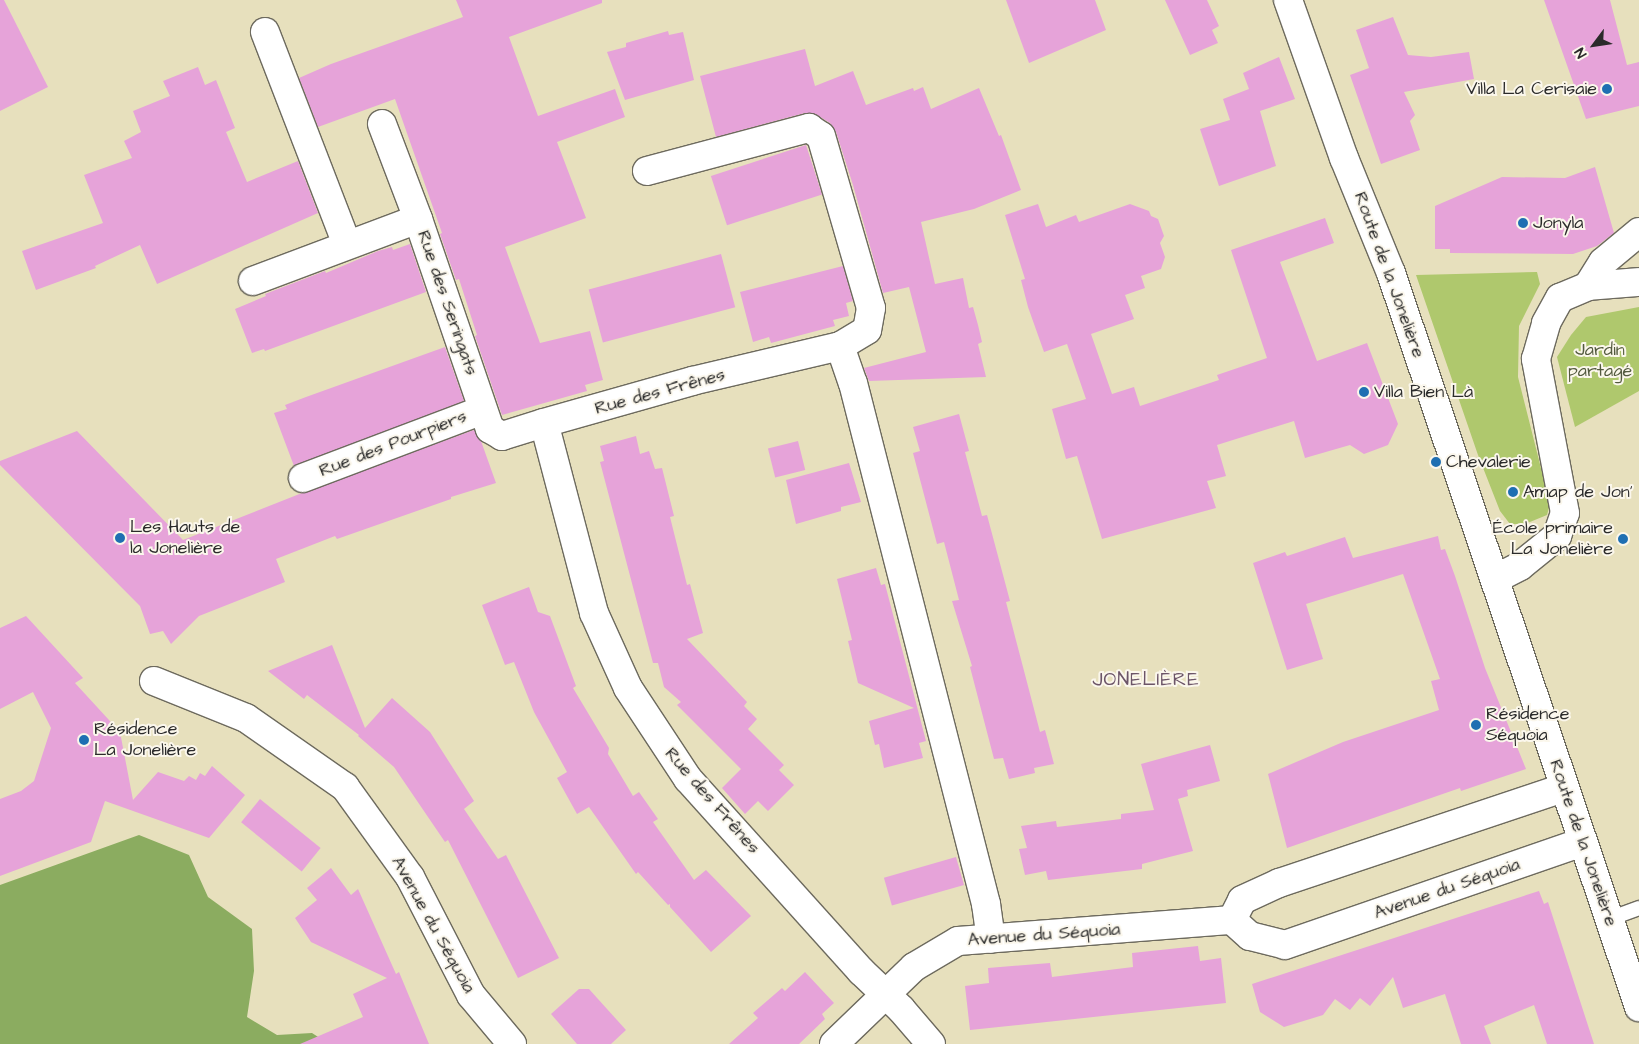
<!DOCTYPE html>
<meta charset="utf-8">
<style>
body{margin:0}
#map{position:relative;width:1639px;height:1044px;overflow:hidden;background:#e7e0bd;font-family:"Architects Daughter",sans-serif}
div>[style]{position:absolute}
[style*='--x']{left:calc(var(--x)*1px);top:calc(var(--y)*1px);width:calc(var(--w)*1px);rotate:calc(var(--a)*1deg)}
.green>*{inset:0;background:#afc86d}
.forest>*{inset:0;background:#8bac60}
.building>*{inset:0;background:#e6a3d9;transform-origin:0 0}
.roads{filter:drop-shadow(1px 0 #6d6a5e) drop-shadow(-1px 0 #6d6a5e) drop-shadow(0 1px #6d6a5e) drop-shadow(0 -1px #6d6a5e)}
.service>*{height:14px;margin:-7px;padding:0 7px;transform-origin:7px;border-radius:7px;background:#fff}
.minor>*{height:28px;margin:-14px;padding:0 14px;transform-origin:14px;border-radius:14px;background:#fff}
.tertiary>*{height:28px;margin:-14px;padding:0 14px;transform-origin:14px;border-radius:14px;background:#fff}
.dots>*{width:14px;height:14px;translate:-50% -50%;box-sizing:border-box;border:2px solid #fbf7ec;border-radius:50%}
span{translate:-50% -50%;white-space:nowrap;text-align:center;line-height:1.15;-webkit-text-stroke:4px #fbf7ec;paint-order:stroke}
.poi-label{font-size:18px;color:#2b2b2b}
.right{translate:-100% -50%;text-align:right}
.left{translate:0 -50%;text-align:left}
.street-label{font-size:18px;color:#2b2b2b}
.park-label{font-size:18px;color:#535a3f}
.neighbourhood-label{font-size:19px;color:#6c5568;letter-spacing:1px}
.north{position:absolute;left:1569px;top:20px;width:50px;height:50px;-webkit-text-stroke:4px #fbf7ec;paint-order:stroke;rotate:239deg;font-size:14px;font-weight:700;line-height:20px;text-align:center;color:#2b2b2b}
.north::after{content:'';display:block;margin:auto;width:18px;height:22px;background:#2b2b2b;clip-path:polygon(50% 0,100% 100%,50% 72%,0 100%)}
</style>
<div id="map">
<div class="green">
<i style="clip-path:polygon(1537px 272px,1540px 284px,1519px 326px,1518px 377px,1550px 504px,1547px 515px,1525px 524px,1510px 524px,1500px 511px,1478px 455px,1416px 275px)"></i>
<i style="clip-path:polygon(1639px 307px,1639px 391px,1575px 427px,1557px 357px,1571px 335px,1586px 317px)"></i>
</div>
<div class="forest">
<i style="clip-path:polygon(139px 835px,189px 855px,208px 897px,252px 929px,254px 971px,247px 1017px,277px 1035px,312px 1033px,329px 1044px,0 1044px,0 885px)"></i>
</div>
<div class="building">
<i style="clip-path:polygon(0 0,4px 0,48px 87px,0 111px)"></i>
<i style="clip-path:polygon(456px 0,602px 0,602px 3px,509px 37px,538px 116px,615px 89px,625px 117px,557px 142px,586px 218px,505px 247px,540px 343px,590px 331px,603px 380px,585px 385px,587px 391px,502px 415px,475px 336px,477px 335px,459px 279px,456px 280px,440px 234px,442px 233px,395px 99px,318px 127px,299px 78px,331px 64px,463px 17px)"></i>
<i style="clip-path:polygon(1006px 0,1095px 0,1106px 30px,1029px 63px)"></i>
<i style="clip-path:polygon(1165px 0,1207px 0,1219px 26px,1212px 30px,1218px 43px,1190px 55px)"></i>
<i style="clip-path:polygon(1544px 0,1610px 0,1627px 65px,1639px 62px,1639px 106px,1586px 119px)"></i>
<i style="clip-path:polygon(1393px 17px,1408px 55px,1431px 57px,1469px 52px,1474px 79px,1404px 92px,1415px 115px,1410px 121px,1420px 150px,1381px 164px,1350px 75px,1369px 68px,1356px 30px)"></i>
<i style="clip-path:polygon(668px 31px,669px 35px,683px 32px,694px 80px,625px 100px,607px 52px,626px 47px,626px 43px)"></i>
<i style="clip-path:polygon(805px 49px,815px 86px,853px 71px,866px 105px,913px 88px,914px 91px,923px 87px,931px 109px,979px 88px,999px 136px,1001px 135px,1021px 190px,974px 209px,921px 222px,935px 284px,963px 278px,969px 308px,973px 307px,978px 325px,982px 342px,978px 344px,986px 377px,869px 381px,864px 368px,926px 352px,909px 287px,883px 293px,853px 185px,836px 132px,830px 123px,817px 115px,805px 113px,716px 137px,700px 76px)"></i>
<i style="clip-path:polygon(1279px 57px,1295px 99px,1260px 111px,1276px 166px,1219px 186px,1200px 129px,1230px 120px,1223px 99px,1249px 89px,1243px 73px)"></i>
<i style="clip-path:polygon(198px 67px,205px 85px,216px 80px,235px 128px,226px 132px,247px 182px,298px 161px,318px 213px,157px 284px,140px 245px,95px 266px,96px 268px,36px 290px,22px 251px,103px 223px,84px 175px,132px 158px,124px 141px,141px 132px,133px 111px,170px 96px,163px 81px)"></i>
<i style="left:806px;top:145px;width:52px;height:100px;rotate:72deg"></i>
<i style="clip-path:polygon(1595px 167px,1614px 233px,1597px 246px,1573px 254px,1450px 253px,1450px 249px,1435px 249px,1435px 206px,1502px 177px,1565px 178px)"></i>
<i style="clip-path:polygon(1038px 204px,1046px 227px,1076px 215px,1079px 222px,1130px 204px,1149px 211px,1151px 216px,1158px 219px,1164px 236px,1160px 243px,1165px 257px,1161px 269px,1141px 276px,1145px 288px,1125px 295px,1134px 319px,1091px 334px,1112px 394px,1134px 387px,1140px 406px,1219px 380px,1217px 375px,1267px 358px,1231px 250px,1325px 218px,1334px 243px,1280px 262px,1317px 361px,1367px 343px,1398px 424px,1388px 445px,1364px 454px,1350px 445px,1305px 458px,1294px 421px,1217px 445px,1226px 476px,1207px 481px,1216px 508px,1102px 539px,1077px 456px,1066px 459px,1052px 409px,1086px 399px,1067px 344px,1044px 352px,1028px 307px,1021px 280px,1025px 279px,1005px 215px)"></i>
<i style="clip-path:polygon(410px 244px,426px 292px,265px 351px,264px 349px,252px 353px,235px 309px,266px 296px,265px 294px,325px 271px,326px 273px,378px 251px,392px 247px,393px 250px)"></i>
<i style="left:721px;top:254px;width:55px;height:137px;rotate:75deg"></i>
<i style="clip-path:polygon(843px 266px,853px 301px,846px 303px,849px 316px,833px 320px,835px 326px,771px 343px,769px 337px,753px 342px,740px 292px)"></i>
<i style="clip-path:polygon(445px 347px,464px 401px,294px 466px,274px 413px,287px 409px,285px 405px,306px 397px)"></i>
<i style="clip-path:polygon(959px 414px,969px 451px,965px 452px,982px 516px,987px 515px,1010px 601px,1006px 602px,1040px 732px,1045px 730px,1054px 764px,1034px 768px,1035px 773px,1009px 779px,1003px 758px,994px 759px,970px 667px,972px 666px,952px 601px,959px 600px,944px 542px,937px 544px,913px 453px,920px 451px,913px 427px)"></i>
<i style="clip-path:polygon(474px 430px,481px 441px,496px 483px,451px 497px,451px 499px,337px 539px,335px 536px,276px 559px,285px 582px,199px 616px,171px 644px,163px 631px,150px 634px,140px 606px,0 465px,0 461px,77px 431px,183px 540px,302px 493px)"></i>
<i style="clip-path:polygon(636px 436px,640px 454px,649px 451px,655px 469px,662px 468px,674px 516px,670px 517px,687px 585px,690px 584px,703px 633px,687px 639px,747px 702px,744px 706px,757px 719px,748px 729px,784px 765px,779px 770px,794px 785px,768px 811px,758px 801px,745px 814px,722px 788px,741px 769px,677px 705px,681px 702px,664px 687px,658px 663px,653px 663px,600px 462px,604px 461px,600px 446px)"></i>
<i style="left:798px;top:441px;width:30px;height:31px;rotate:76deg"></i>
<i style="clip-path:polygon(849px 463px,861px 502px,841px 507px,841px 511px,796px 524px,786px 480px)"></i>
<i style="clip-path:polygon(1438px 536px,1441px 550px,1445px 549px,1455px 576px,1485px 668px,1526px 769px,1461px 791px,1460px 788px,1287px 848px,1268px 774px,1343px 742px,1439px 710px,1431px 681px,1440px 679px,1403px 574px,1306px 604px,1323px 659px,1287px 670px,1253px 563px,1285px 552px,1287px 556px,1345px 537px,1353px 558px)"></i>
<i style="clip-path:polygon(876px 568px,881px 585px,885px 584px,926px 741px,919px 743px,923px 758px,884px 768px,879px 744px,875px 745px,869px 721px,914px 708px,858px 683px,848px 641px,852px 640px,837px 579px)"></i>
<i style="clip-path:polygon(529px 587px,538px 612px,550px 616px,576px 686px,573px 688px,609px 748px,608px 754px,633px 796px,639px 792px,658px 819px,653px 822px,694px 880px,706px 870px,751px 916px,711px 952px,670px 907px,670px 904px,668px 905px,638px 872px,636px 874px,589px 807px,577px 814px,557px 778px,567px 772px,534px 712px,514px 662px,505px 665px,482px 605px)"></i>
<i style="clip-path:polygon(26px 616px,83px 678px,75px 683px,120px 732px,133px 800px,158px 772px,184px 781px,189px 776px,196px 780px,200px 773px,205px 776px,212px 766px,245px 795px,209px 838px,105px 801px,91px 842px,0 876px,0 799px,21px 791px,34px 781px,51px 728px,33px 692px,0 709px,0 628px)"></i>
<i style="clip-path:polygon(332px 645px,365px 728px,392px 698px,430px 732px,474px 801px,464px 809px,498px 859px,506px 855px,559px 958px,518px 978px,448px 840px,445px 842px,394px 767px,358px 736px,359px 735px,307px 695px,304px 699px,268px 671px)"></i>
<i style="clip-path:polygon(1210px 745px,1220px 781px,1187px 790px,1188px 796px,1178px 799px,1193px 851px,1142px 864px,1142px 869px,1048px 880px,1046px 871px,1025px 875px,1019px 849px,1027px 848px,1021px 826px,1056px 821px,1057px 827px,1121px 819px,1121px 814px,1154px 810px,1141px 764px)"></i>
<i style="left:260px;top:799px;width:78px;height:30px;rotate:39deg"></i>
<i style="left:956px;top:857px;width:29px;height:75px;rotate:74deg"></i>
<i style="clip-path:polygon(331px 868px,351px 895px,358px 889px,396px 974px,399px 972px,429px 1044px,300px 1044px,363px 1017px,353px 994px,387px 978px,311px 942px,295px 918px,317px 900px,307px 888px)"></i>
<i style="clip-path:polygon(1539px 891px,1544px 904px,1548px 902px,1594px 1044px,1547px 1044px,1534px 1005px,1484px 1026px,1491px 1044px,1461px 1044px,1445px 994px,1403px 1008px,1393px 977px,1370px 1006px,1360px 998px,1350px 1010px,1335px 999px,1323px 1015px,1284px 1027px,1260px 1012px,1252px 984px)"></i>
<i style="clip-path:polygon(1198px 946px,1200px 961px,1221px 958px,1226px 1003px,970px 1030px,965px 986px,989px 983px,988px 968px,1050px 963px,1052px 977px,1133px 967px,1132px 953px)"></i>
<i style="clip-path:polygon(805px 972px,834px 1003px,822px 1014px,825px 1019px,799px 1044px,729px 1044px,758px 1018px,753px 1013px,782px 988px,785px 991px)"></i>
<i style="clip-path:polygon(579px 989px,589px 989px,626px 1030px,611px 1044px,577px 1044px,551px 1014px)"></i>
</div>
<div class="roads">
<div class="service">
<i style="--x:1609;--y:919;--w:32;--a:-20"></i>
</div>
<div class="minor">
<i style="--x:265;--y:32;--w:228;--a:68.9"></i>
<i style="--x:382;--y:124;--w:102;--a:69.2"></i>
<i style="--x:418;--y:219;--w:222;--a:71.1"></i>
<i style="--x:490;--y:429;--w:14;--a:30"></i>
<i style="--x:502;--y:436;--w:44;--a:-17.2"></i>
<i style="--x:647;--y:171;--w:168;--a:-14.9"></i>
<i style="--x:809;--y:128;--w:14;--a:34"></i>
<i style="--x:821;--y:136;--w:179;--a:73.8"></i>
<i style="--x:871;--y:308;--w:22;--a:100"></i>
<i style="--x:867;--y:330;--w:31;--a:149"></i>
<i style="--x:253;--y:281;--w:176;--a:-20.6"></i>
<i style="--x:1588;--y:286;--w:28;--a:-58"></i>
<i style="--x:1603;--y:262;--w:47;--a:-39.8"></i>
<i style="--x:303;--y:478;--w:192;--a:-20.7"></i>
<i style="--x:1495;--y:579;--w:28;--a:-27"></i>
<i style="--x:1520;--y:566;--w:48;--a:-39"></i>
<i style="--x:1557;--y:536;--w:24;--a:-71"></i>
<i style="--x:1565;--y:513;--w:157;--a:-100.7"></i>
<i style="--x:1536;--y:359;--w:37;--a:-74"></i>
<i style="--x:1546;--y:323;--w:29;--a:-61"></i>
<i style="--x:1560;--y:298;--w:30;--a:-23"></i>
<i style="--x:1588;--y:286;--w:51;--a:-4.5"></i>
<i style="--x:154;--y:681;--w:99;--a:21.9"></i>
<i style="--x:246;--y:718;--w:121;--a:34.9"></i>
<i style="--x:345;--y:787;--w:111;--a:54.2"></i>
<i style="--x:410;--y:877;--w:133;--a:62.7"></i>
<i style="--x:471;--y:995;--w:64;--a:50.1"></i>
<i style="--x:1232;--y:920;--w:22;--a:-63"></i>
<i style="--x:1242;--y:900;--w:41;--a:-24.7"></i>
<i style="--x:1279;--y:883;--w:299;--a:-18.5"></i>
<i style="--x:834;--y:1044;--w:111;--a:-43.9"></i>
<i style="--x:914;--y:967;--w:51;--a:-30.6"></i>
<i style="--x:958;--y:941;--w:275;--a:-4.4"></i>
<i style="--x:1232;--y:920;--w:24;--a:42"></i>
<i style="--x:1250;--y:936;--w:36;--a:14"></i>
<i style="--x:1285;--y:945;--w:314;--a:-19.1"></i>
<i style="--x:931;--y:1044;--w:46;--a:-130.6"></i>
<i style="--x:901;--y:1009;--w:55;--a:-136.5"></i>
<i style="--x:861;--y:971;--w:258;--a:-132"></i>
<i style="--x:688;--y:779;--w:109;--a:-123.4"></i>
<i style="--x:628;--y:688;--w:82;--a:-114.4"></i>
<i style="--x:594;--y:613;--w:196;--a:-104.7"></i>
<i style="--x:544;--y:423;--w:154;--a:-15.8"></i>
<i style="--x:692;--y:381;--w:152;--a:-13.3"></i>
<i style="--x:840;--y:346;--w:39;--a:71"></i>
<i style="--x:853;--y:383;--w:538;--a:75.68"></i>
<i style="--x:986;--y:904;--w:35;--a:82"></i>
</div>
<div class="tertiary">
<i style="--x:1288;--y:0;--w:168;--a:70.5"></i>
<i style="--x:1344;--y:158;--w:124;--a:67.8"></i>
<i style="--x:1391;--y:273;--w:775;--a:71.33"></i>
</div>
</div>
<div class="dots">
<i style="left:1607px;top:89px;background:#1f6fb2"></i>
<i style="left:1523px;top:223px;background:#1f6fb2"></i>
<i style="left:1364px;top:392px;background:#1f6fb2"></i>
<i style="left:1436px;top:462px;background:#1f6fb2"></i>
<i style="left:1513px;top:492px;background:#1f6fb2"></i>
<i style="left:120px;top:538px;background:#1f6fb2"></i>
<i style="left:1623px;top:539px;background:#1f6fb2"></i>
<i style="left:1476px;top:725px;background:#1f6fb2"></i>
<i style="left:84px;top:740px;background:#1f6fb2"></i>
</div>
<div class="poi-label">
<span class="right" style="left:1597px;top:89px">Villa La Cerisaie</span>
<span class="left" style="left:1533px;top:223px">Jonyla</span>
<span class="left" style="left:1374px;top:392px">Villa Bien Là</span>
<span class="left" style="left:1446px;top:462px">Chevalerie</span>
<span class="left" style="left:1523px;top:492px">Amap de Jon'</span>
<span class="left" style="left:130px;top:538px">Les Hauts de<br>la Jonelière</span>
<span class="right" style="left:1613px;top:539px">École primaire<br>La Jonelière</span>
<span class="left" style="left:1486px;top:725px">Résidence<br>Séquoia</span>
<span class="left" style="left:94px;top:740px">Résidence<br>La Jonelière</span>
</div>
<div class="street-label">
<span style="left:1389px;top:275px;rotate:70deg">Route de la Jonelière</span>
<span style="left:447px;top:303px;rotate:71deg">Rue des Seringats</span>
<span style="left:660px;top:392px;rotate:-15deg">Rue des Frênes</span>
<span style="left:393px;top:444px;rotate:-21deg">Rue des Pourpiers</span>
<span style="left:712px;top:801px;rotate:49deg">Rue des Frênes</span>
<span style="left:1583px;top:843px;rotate:71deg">Route de la Jonelière</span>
<span style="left:1447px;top:889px;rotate:-19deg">Avenue du Séquoia</span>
<span style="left:433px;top:925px;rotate:61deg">Avenue du Séquoia</span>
<span style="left:1044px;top:935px;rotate:-4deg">Avenue du Séquoia</span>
</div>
<div class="park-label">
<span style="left:1600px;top:361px">Jardin<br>partagé</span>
</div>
<div class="neighbourhood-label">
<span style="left:1146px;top:680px">JONELIÈRE</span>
</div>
<div class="north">N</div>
</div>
